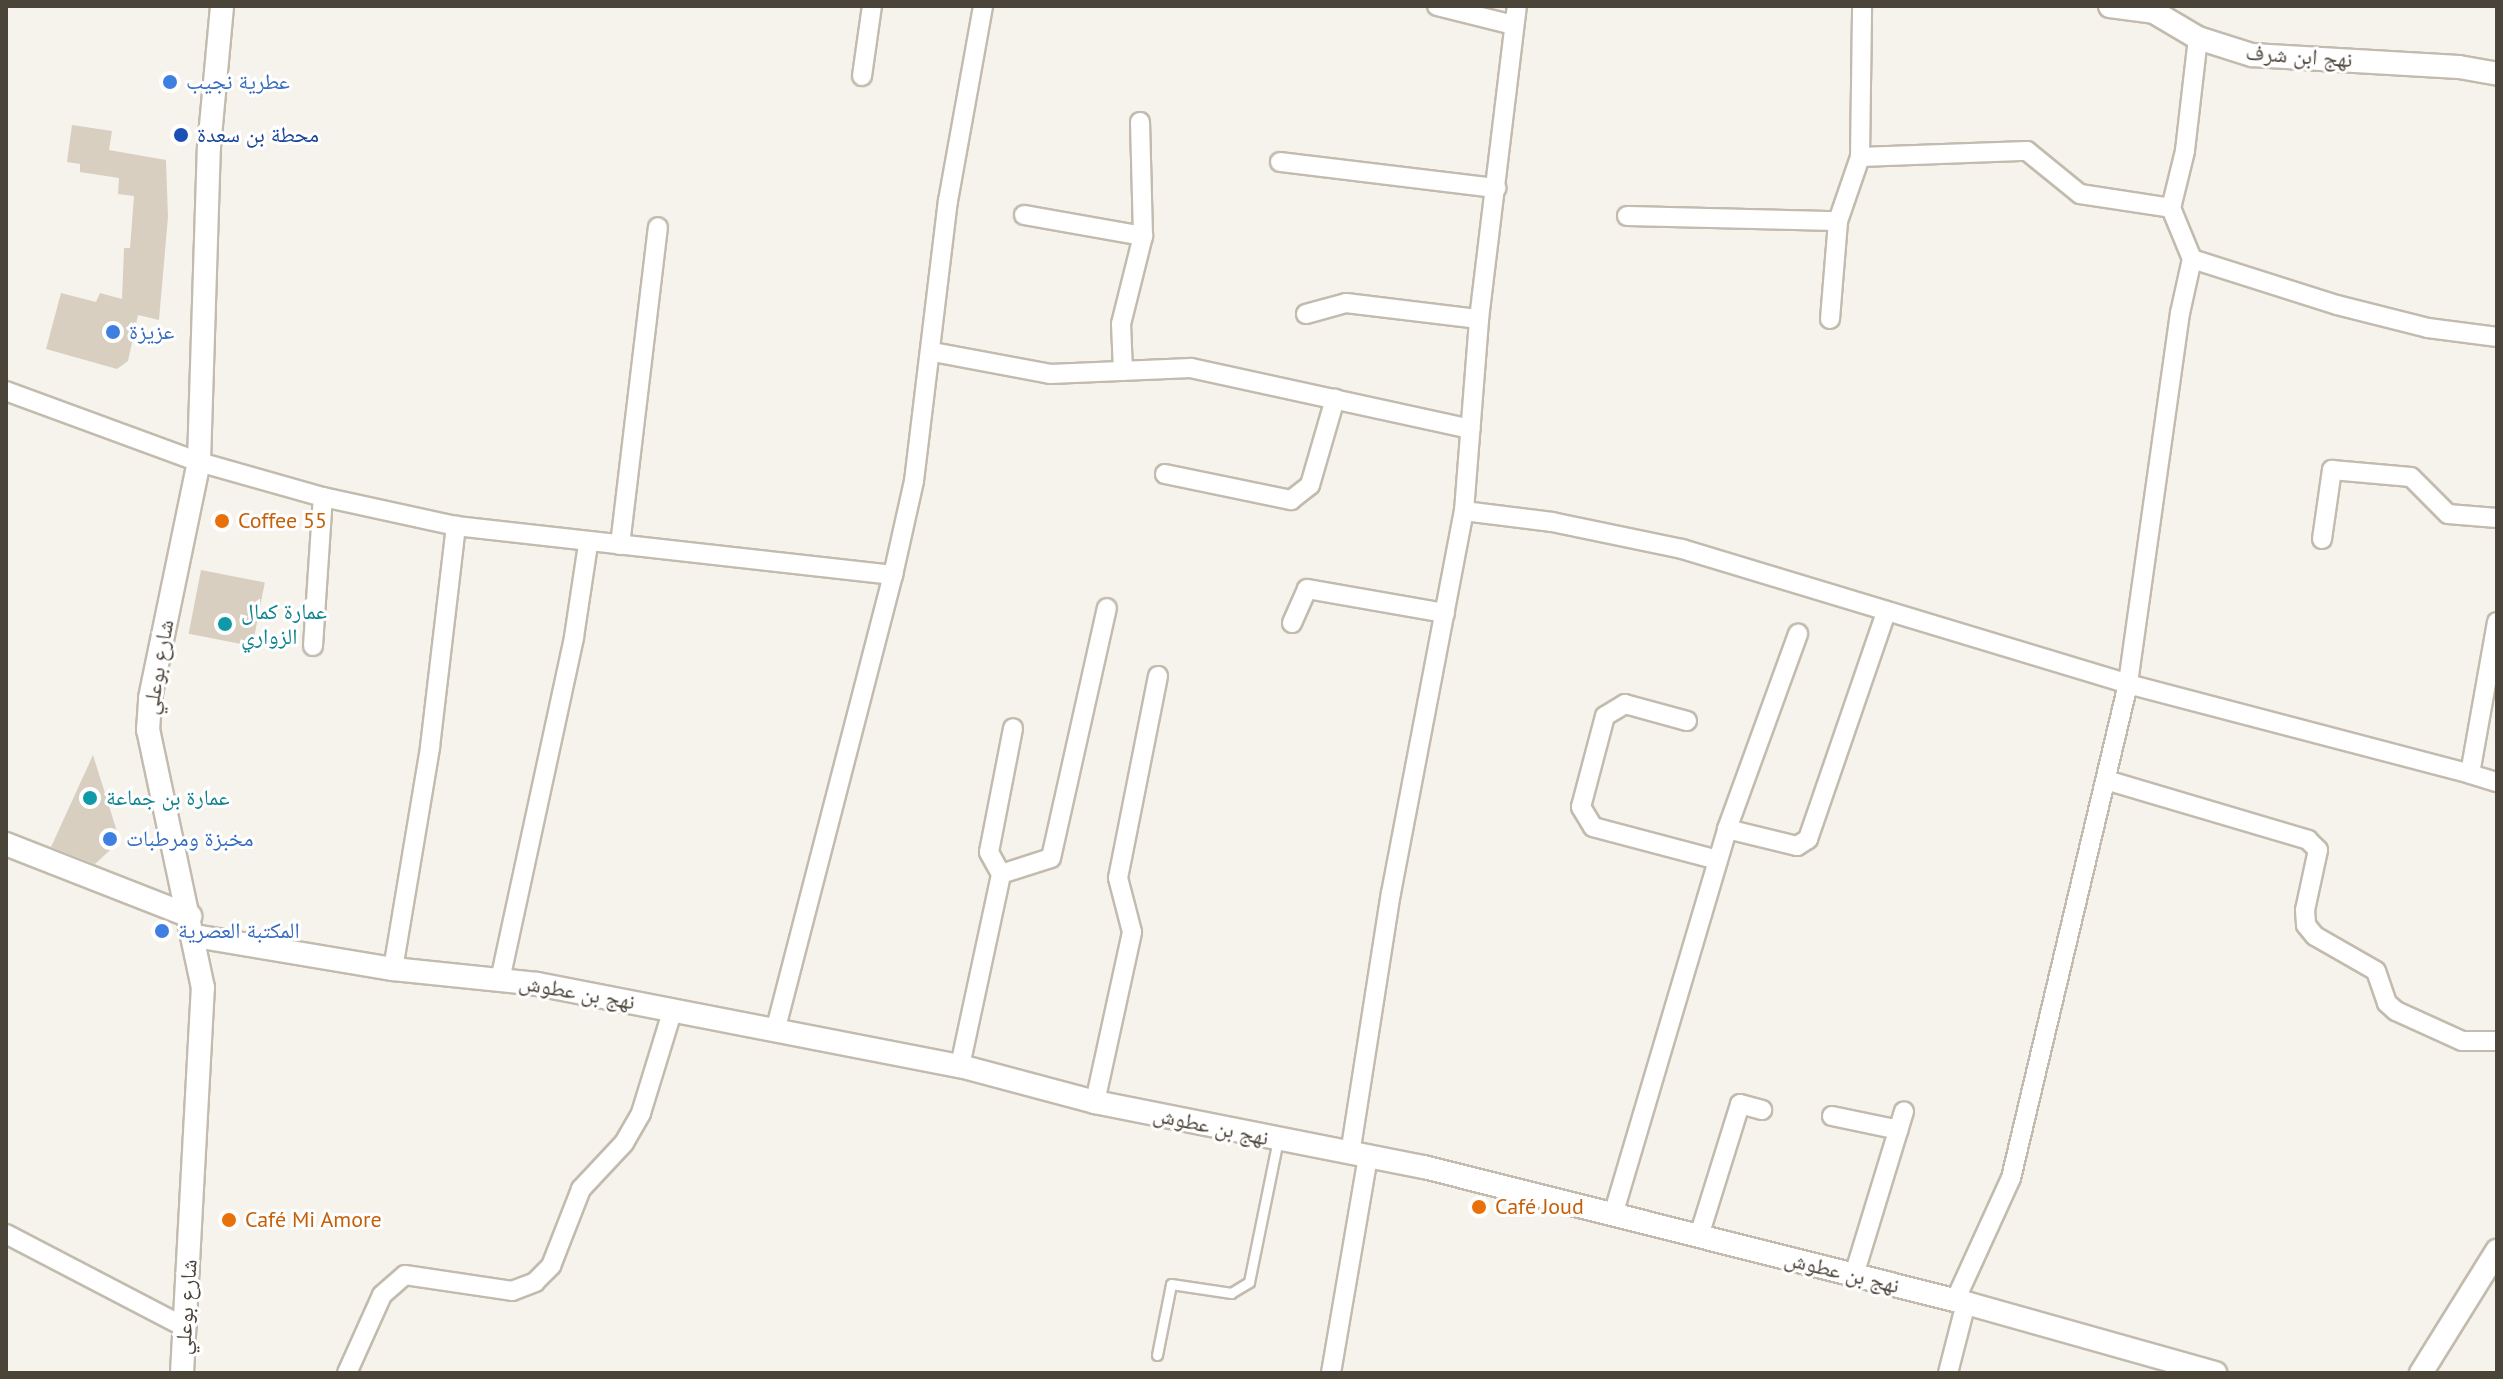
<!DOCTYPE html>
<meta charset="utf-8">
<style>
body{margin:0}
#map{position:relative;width:2503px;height:1379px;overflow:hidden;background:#f6f3ec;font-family:"PT Sans","Noto Naskh Arabic",sans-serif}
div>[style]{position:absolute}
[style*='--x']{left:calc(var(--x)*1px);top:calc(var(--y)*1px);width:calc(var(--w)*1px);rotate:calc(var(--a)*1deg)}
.building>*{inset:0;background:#d8cfc1;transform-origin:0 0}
.roads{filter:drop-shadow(2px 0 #c2bbae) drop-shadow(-2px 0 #c2bbae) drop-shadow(0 2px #c2bbae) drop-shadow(0 -2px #c2bbae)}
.service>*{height:9px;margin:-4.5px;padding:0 4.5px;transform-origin:4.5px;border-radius:4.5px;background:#fff}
.minor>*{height:18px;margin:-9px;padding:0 9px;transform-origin:9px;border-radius:9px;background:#fff}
.tertiary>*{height:22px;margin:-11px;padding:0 11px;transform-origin:11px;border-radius:11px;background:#fff}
.dots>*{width:22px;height:22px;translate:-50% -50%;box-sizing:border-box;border:4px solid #fff;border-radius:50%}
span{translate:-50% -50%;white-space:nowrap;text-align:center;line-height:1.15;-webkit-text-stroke:6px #fff;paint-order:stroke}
.street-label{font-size:22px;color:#4b4439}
.shop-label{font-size:22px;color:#366cbe}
.left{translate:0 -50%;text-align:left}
.transit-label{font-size:22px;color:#164399}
.food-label{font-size:22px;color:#c56008}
.culture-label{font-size:22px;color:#0d838f}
.frame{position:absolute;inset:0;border:8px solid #4b4439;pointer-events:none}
</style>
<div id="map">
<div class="building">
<i style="clip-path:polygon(72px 125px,112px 131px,109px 150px,166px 160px,168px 217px,159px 320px,138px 315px,128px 361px,117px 369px,46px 349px,61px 293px,96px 302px,100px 293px,122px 299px,124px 248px,130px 248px,134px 196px,118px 194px,119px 178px,80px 172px,80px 164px,67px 162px)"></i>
<i style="left:201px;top:570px;width:65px;height:65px;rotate:11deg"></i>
<i style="clip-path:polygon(93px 755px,120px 841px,95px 864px,51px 847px)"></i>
</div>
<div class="roads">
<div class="service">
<i style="--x:1157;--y:1355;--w:72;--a:-78.8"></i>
<i style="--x:1171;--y:1284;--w:61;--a:8.5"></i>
<i style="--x:1231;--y:1293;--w:21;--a:-31"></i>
<i style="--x:1249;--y:1282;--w:145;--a:-78.5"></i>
</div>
<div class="minor">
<i style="--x:1437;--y:6;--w:79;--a:13.9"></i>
<i style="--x:2198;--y:38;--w:114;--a:96.6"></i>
<i style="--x:2185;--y:151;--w:59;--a:103.8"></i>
<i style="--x:2171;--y:208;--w:55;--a:67.6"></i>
<i style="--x:2192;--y:259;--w:55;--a:102.5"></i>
<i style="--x:2180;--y:313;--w:375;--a:98"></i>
<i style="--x:2128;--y:684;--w:354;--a:14.7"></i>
<i style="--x:862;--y:76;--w:71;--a:-81.9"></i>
<i style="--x:1860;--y:157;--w:151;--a:-89.2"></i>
<i style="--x:1280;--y:162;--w:218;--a:6.9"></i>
<i style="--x:1024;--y:215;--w:121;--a:10"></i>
<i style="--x:1627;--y:216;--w:211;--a:1.4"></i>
<i style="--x:2192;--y:259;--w:152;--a:17.6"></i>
<i style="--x:2337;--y:305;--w:94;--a:14.2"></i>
<i style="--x:2428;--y:328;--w:70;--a:7.4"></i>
<i style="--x:1306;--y:314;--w:41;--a:-15.4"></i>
<i style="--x:1346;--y:303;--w:134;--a:6.9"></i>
<i style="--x:1830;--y:319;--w:98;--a:-85.3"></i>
<i style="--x:1838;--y:221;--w:68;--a:-71"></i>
<i style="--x:1860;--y:157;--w:167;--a:-2.1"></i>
<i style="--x:2027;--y:151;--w:68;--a:39.1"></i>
<i style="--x:2080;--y:194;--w:92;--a:8.7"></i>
<i style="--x:933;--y:352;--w:119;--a:10.6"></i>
<i style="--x:1050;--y:374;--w:141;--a:-2.4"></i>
<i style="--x:1191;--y:368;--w:286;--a:12.3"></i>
<i style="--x:1123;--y:371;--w:47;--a:-92.4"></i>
<i style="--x:1121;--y:324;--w:91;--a:-76"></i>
<i style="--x:1143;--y:236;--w:114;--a:-91.5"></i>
<i style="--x:6;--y:391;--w:206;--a:20.2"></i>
<i style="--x:199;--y:462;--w:129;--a:15.8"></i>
<i style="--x:323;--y:497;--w:136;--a:12.3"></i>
<i style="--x:456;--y:526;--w:440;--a:6.4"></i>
<i style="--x:893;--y:575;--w:470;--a:104.5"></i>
<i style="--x:1165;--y:474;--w:129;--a:11.7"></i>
<i style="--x:1291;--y:500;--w:24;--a:-38"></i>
<i style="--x:1310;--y:485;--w:90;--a:-73.8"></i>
<i style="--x:1464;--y:511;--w:89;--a:7.1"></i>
<i style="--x:1552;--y:522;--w:133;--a:11.7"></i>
<i style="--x:1682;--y:549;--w:466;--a:16.8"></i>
<i style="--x:2128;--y:684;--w:508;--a:103.32"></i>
<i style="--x:2011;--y:1178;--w:135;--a:114.5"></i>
<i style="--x:2322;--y:539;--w:70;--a:-81.8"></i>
<i style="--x:2332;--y:470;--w:79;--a:5.1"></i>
<i style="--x:2411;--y:477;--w:52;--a:45"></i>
<i style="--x:2448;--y:514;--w:49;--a:4.7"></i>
<i style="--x:620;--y:545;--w:320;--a:-83.2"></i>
<i style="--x:893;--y:575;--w:96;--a:-77.4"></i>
<i style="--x:914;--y:481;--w:282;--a:-83.1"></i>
<i style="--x:948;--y:201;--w:198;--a:-79.8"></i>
<i style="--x:2497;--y:622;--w:154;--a:100.1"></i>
<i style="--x:2470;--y:774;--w:28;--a:17"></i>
<i style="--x:1292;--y:623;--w:37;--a:-66"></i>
<i style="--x:1307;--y:589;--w:140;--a:9.9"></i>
<i style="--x:313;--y:646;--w:149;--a:-86.2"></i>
<i style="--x:1687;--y:721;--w:64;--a:-164.7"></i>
<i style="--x:1625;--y:704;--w:23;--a:149"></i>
<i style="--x:1605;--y:716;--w:94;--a:104.8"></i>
<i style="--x:1581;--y:807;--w:23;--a:59"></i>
<i style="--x:1593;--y:827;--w:129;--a:14.8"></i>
<i style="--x:2106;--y:780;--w:211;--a:16.5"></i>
<i style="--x:2308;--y:840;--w:14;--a:45"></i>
<i style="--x:2318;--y:850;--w:61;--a:102.2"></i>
<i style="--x:2305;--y:910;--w:15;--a:86"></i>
<i style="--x:2306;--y:925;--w:14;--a:51"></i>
<i style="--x:2315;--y:936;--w:70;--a:29.8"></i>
<i style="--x:2376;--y:971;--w:34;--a:71"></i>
<i style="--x:2387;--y:1003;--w:12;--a:42"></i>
<i style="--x:2396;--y:1011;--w:72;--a:24.4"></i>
<i style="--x:2462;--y:1041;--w:35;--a:0"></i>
<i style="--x:1727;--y:829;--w:208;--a:-70"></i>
<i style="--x:1001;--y:874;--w:52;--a:-17.7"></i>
<i style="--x:1051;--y:858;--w:256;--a:-77.4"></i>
<i style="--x:393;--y:969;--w:225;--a:-80.5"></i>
<i style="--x:430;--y:747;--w:223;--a:-83.3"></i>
<i style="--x:500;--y:980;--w:351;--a:-77.8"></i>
<i style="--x:574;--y:637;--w:94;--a:-81.4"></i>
<i style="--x:960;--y:1066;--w:196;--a:-77.9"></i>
<i style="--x:1001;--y:874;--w:25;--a:-119"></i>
<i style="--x:989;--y:852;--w:126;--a:-79"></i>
<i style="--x:1095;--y:1102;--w:174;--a:-77.7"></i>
<i style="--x:1132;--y:932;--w:56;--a:-104.5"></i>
<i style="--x:1118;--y:878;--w:206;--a:-78.8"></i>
<i style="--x:1832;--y:1116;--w:68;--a:11.8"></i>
<i style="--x:1350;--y:1154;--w:264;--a:-81.1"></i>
<i style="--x:1391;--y:893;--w:389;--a:-79.2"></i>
<i style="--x:1464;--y:511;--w:193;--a:-85.5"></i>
<i style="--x:1479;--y:319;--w:315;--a:-83.1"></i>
<i style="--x:1613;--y:1215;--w:402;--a:-73.5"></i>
<i style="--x:1727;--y:829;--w:72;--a:13.7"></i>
<i style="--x:1797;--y:846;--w:13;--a:-32"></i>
<i style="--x:1808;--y:839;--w:237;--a:-71"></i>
<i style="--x:6;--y:1234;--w:202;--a:27.5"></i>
<i style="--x:1699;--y:1236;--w:138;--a:-72.7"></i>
<i style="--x:1740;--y:1104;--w:23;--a:15"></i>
<i style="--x:1854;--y:1275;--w:171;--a:-73"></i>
<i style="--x:347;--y:1373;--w:85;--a:-65.8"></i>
<i style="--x:382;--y:1295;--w:30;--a:-41"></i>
<i style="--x:405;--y:1275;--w:108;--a:8.5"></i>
<i style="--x:512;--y:1291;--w:25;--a:-21"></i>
<i style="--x:535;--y:1282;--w:23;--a:-45"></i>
<i style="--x:551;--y:1266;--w:83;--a:-68.7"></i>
<i style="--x:581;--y:1189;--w:63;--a:-46.9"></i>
<i style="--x:624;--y:1143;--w:34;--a:-60"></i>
<i style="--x:641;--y:1113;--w:109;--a:-72.9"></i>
<i style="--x:1331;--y:1373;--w:219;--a:-80.3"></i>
<i style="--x:1948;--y:1373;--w:72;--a:-75.6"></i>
</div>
<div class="tertiary">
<i style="--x:2110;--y:6;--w:44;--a:7.8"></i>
<i style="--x:2154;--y:12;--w:51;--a:30.6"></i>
<i style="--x:2198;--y:38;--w:57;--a:17.5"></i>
<i style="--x:2252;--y:55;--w:207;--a:3.3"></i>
<i style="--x:2459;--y:67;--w:39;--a:10"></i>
<i style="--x:6;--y:844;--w:198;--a:21.4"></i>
<i style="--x:195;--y:936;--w:201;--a:9.5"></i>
<i style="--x:393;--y:969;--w:145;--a:5.9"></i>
<i style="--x:537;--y:984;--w:431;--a:11"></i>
<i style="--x:960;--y:1066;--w:140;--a:14.9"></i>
<i style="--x:1095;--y:1102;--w:335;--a:11.2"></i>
<i style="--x:1424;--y:1167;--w:559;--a:14.09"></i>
<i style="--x:1966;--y:1303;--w:259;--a:15.7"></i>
<i style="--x:182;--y:1373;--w:386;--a:-86.9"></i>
<i style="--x:203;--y:988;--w:264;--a:-102"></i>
<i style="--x:148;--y:730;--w:32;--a:-86"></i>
<i style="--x:150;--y:698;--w:241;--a:-78.3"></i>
<i style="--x:199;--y:462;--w:315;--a:-88.2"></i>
<i style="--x:209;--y:147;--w:142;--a:-84.7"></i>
<i style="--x:2421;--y:1373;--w:144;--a:-58.1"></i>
</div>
</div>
<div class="dots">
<i style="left:170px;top:82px;background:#3f7fe0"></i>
<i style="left:181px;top:135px;background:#1a4fb4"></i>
<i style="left:113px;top:332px;background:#3f7fe0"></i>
<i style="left:222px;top:521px;background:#e8710a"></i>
<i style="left:225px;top:624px;background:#0f9aa8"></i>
<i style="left:90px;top:798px;background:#0f9aa8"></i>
<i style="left:110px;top:839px;background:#3f7fe0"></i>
<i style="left:162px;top:931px;background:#3f7fe0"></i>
<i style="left:1479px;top:1207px;background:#e8710a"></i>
<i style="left:229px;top:1220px;background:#e8710a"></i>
</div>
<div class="street-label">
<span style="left:2299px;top:56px;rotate:4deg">نهج ابن شرف</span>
<span style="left:158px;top:667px;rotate:-80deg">شارع بوعلي</span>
<span style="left:577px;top:992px;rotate:10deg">نهج بن عطوش</span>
<span style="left:1211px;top:1126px;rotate:12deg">نهج بن عطوش</span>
<span style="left:1842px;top:1272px;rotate:14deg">نهج بن عطوش</span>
<span style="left:186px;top:1307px;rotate:-86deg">شارع بوعلي</span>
</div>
<div class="shop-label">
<span class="left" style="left:186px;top:82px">عطرية نجيب</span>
<span class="left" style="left:129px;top:332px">عزيزة</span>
<span class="left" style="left:126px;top:839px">مخبزة ومرطبات</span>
<span class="left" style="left:178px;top:931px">المكتبة العصرية</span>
</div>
<div class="transit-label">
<span class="left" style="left:197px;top:135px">محطة بن سعدة</span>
</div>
<div class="food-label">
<span class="left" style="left:238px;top:521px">Coffee 55</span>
<span class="left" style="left:1495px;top:1207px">Café Joud</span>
<span class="left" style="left:245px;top:1220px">Café Mi Amore</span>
</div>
<div class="culture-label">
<span class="left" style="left:241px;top:624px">عمارة كمال<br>الزواري</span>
<span class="left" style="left:106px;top:798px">عمارة بن جماعة</span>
</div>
<div class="frame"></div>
</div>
